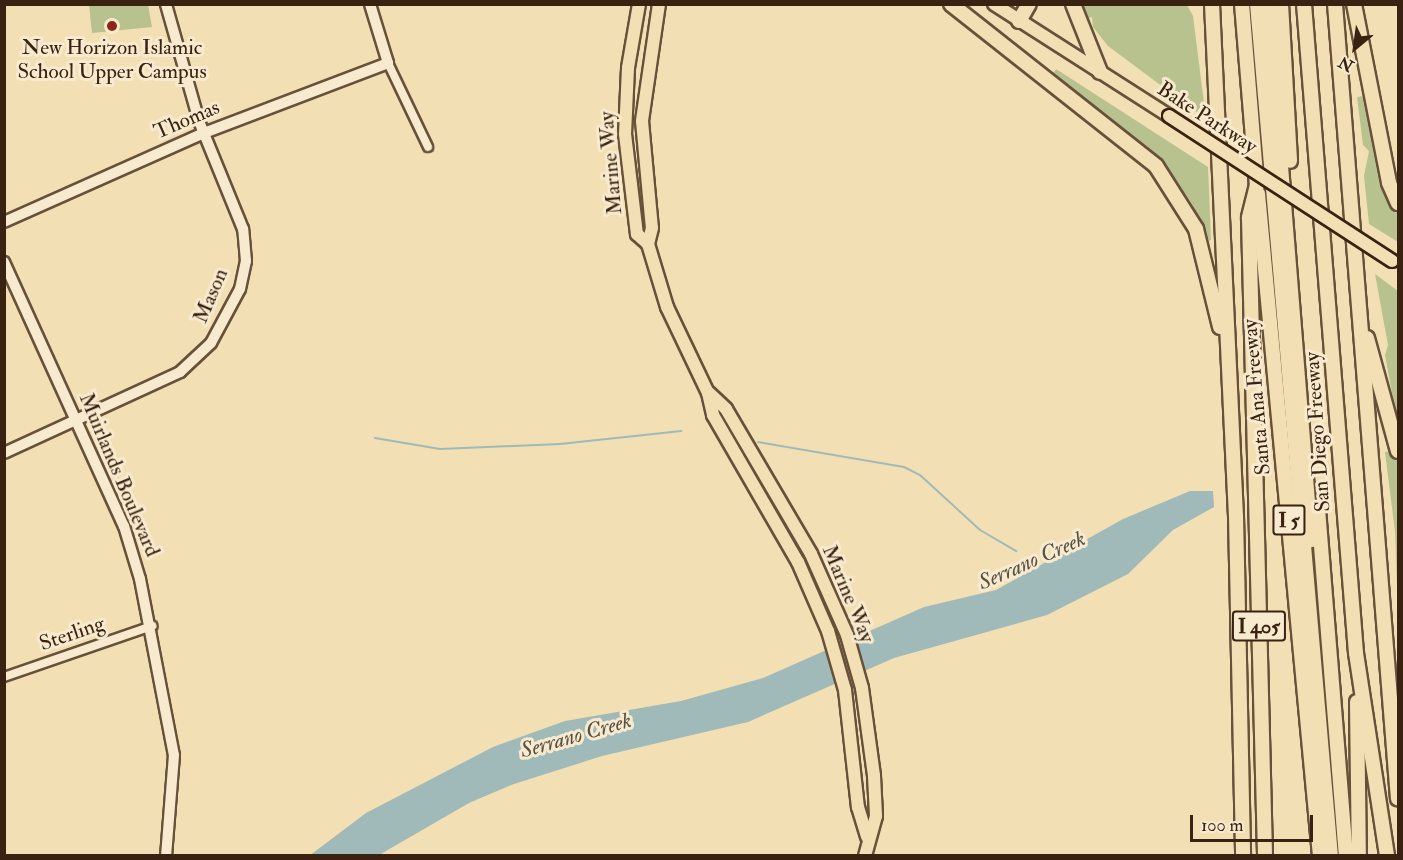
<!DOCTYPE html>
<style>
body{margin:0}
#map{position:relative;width:1403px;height:860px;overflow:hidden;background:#f2dfb4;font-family:"IM FELL Double Pica",serif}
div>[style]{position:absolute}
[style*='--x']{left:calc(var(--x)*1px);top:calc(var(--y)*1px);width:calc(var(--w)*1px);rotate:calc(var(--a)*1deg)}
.green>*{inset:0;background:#b8c28f}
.water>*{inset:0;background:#a0bab9}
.stream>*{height:2px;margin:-1px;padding:0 1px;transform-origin:1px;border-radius:1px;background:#a0bab9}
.roads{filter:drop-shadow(2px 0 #67513a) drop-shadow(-2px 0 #67513a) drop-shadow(0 2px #67513a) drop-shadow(0 -2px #67513a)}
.street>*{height:8px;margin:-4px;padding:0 4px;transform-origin:4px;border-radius:4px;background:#f7eace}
.secondary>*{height:10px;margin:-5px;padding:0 5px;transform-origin:5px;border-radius:5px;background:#f7eace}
.primary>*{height:12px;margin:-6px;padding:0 6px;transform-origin:6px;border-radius:6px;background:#f2dfb4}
.highway>*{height:14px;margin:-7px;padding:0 7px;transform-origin:7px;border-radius:7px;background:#f2dfb4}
.bridges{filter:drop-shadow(2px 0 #392211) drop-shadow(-2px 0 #392211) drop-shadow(0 2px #392211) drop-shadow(0 -2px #392211)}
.primary-bridge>*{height:12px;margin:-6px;padding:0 6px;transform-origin:6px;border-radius:6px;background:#f2dfb4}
.dots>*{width:16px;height:16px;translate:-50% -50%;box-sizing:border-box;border:3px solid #f7eace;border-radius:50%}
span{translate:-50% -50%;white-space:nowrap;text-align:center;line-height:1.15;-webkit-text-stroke:6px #f7eace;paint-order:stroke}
.shield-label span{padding:2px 4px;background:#f7eace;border:2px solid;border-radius:4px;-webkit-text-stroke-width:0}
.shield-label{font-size:20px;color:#392211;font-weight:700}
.poi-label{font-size:21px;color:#392211}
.street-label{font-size:21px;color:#392211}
.water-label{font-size:22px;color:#585043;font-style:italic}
.frame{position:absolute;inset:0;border:6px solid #392211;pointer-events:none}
.north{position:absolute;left:1325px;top:18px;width:60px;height:60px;-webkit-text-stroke:4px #f7eace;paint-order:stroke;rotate:209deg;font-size:16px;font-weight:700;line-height:24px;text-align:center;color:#392211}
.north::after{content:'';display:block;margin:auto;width:21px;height:27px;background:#392211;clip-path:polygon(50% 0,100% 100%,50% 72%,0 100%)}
.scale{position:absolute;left:1190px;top:815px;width:123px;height:27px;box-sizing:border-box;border:3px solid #392211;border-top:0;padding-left:8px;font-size:18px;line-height:21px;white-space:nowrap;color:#392211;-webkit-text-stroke:4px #f7eace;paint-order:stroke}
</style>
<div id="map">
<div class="green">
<i style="clip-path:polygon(89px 5px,148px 5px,152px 27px,92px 33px)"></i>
<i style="clip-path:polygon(1083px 5px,1187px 5px,1193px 16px,1206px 119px,1108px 46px,1093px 27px,1092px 17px,1087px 19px)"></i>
<i style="clip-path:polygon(1056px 69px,1208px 167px,1211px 240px,1207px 241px,1191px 202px,1161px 162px,1052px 75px)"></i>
<i style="clip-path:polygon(1364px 96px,1375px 159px,1398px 215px,1398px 242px,1369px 224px,1364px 176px,1369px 151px,1363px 145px,1357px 97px)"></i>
<i style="clip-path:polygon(1375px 274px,1398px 291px,1398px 426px,1385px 355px,1388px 345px)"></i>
<i style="clip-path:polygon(1392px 451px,1398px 461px,1398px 614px,1395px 532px,1385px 452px)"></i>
</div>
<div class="water">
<i style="clip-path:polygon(1190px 491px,1213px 491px,1214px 507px,1173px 530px,1128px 574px,1047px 615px,894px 658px,748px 722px,602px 756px,511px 785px,469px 803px,379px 855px,309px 856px,366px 813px,493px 747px,565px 721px,681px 701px,763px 678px,924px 607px,996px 590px,1123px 519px)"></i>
</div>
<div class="stream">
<i style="--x:375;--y:438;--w:66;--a:9.6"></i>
<i style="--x:440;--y:449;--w:120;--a:-2.4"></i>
<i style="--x:560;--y:444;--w:122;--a:-6.1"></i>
<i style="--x:758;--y:442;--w:148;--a:9.7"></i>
<i style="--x:904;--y:467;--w:18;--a:27"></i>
<i style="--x:920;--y:475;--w:81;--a:42.5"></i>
<i style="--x:980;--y:530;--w:42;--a:30.3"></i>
<i style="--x:1042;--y:557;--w:15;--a:16"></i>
</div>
<div class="roads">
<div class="street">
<i style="--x:388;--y:63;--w:93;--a:64.5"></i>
<i style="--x:4;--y:677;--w:157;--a:-19"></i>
</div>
<div class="secondary">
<i style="--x:4;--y:222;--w:219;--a:-24"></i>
<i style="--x:204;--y:133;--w:197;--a:-20.8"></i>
<i style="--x:388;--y:63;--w:62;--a:-107"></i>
<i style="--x:4;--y:262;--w:290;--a:65.6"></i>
<i style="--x:124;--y:526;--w:55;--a:73.2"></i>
<i style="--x:140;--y:579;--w:179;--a:79.1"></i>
<i style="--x:174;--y:755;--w:101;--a:94.5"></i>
<i style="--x:4;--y:453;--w:194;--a:-24.7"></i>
<i style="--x:180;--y:372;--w:42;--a:-43.1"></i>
<i style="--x:211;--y:343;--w:61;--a:-61.8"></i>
<i style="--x:240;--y:289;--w:29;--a:-78"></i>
<i style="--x:246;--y:261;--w:32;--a:-95"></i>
<i style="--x:243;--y:229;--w:117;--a:-112.2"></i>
<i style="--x:199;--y:121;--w:122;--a:-105.8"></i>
</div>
<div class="primary">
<i style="--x:639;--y:4;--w:65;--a:99.8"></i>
<i style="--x:628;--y:68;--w:66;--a:92.6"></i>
<i style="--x:625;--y:134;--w:101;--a:83.2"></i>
<i style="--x:637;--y:234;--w:15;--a:42"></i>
<i style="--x:659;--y:4;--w:118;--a:98.3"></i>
<i style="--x:642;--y:121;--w:107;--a:84.7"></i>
<i style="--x:652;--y:228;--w:16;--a:104"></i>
<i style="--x:648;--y:244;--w:66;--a:73.2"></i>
<i style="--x:667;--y:307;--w:95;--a:64.5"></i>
<i style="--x:708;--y:393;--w:23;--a:77"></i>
<i style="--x:713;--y:415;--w:170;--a:60"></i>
<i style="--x:798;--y:562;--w:75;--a:66.5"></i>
<i style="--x:828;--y:631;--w:61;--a:73.9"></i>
<i style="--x:845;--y:690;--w:118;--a:83.7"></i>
<i style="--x:858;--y:807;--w:31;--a:73"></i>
<i style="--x:994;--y:4;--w:208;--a:32.6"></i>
<i style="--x:709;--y:393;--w:23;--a:43"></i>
<i style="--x:726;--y:409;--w:168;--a:59.6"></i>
<i style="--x:811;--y:554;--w:89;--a:66"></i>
<i style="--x:847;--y:635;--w:55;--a:74.2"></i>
<i style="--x:862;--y:688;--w:89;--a:82.2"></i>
<i style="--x:874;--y:776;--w:40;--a:87.1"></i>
<i style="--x:876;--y:816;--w:41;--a:105.4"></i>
</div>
<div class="highway">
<i style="--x:951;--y:4;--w:261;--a:38.3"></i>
<i style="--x:1156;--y:166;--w:75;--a:57.6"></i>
<i style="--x:1196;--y:229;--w:101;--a:76.2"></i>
<i style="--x:1073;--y:4;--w:73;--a:68.3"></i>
<i style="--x:1212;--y:4;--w:513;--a:87.32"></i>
<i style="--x:1236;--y:516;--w:340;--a:88.8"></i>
<i style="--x:1242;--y:4;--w:182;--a:85.3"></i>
<i style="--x:1257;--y:185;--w:34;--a:104"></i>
<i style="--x:1249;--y:218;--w:638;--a:88.56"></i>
<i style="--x:1257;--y:4;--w:855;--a:85.04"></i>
<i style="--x:1268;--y:4;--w:538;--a:85.41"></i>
<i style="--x:1281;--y:4;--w:157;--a:86.7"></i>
<i style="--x:1304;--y:4;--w:651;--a:85.42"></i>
<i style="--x:1356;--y:653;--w:205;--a:81.3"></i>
<i style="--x:1335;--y:4;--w:797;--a:85.47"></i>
<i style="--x:1354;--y:4;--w:182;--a:78.9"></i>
<i style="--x:1389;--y:183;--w:22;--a:66"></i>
<i style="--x:1019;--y:21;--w:20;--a:-60"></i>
<i style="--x:1258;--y:194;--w:665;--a:84.65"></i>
<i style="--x:1367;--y:338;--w:117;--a:74.7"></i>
<i style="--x:1318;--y:509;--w:348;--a:85.4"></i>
<i style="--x:1357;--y:702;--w:154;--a:89.3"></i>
</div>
</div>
<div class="bridges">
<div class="primary-bridge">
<i style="--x:1169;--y:116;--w:266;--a:33"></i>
</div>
</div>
<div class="dots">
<i style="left:112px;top:26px;background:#8f2418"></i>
</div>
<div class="shield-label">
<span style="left:1289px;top:520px">I 5</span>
<span style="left:1259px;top:626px">I 405</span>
</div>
<div class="poi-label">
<span style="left:112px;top:60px">New Horizon Islamic<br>School Upper Campus</span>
</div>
<div class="street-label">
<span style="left:1207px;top:118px;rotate:33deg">Bake Parkway</span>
<span style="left:187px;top:120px;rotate:-23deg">Thomas</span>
<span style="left:611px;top:163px;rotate:-95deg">Marine Way</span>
<span style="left:211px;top:296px;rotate:-67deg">Mason</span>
<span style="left:1257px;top:397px;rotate:-95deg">Santa Ana Freeway</span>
<span style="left:1318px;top:432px;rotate:-94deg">San Diego Freeway</span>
<span style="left:119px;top:475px;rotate:67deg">Muirlands Boulevard</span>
<span style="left:848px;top:594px;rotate:67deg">Marine Way</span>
<span style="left:72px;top:634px;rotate:-19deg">Sterling</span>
</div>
<div class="water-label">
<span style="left:1032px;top:561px;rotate:-24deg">Serrano Creek</span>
<span style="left:576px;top:736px;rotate:-16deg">Serrano Creek</span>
</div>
<div class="frame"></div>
<div class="north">N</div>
<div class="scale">100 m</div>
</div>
